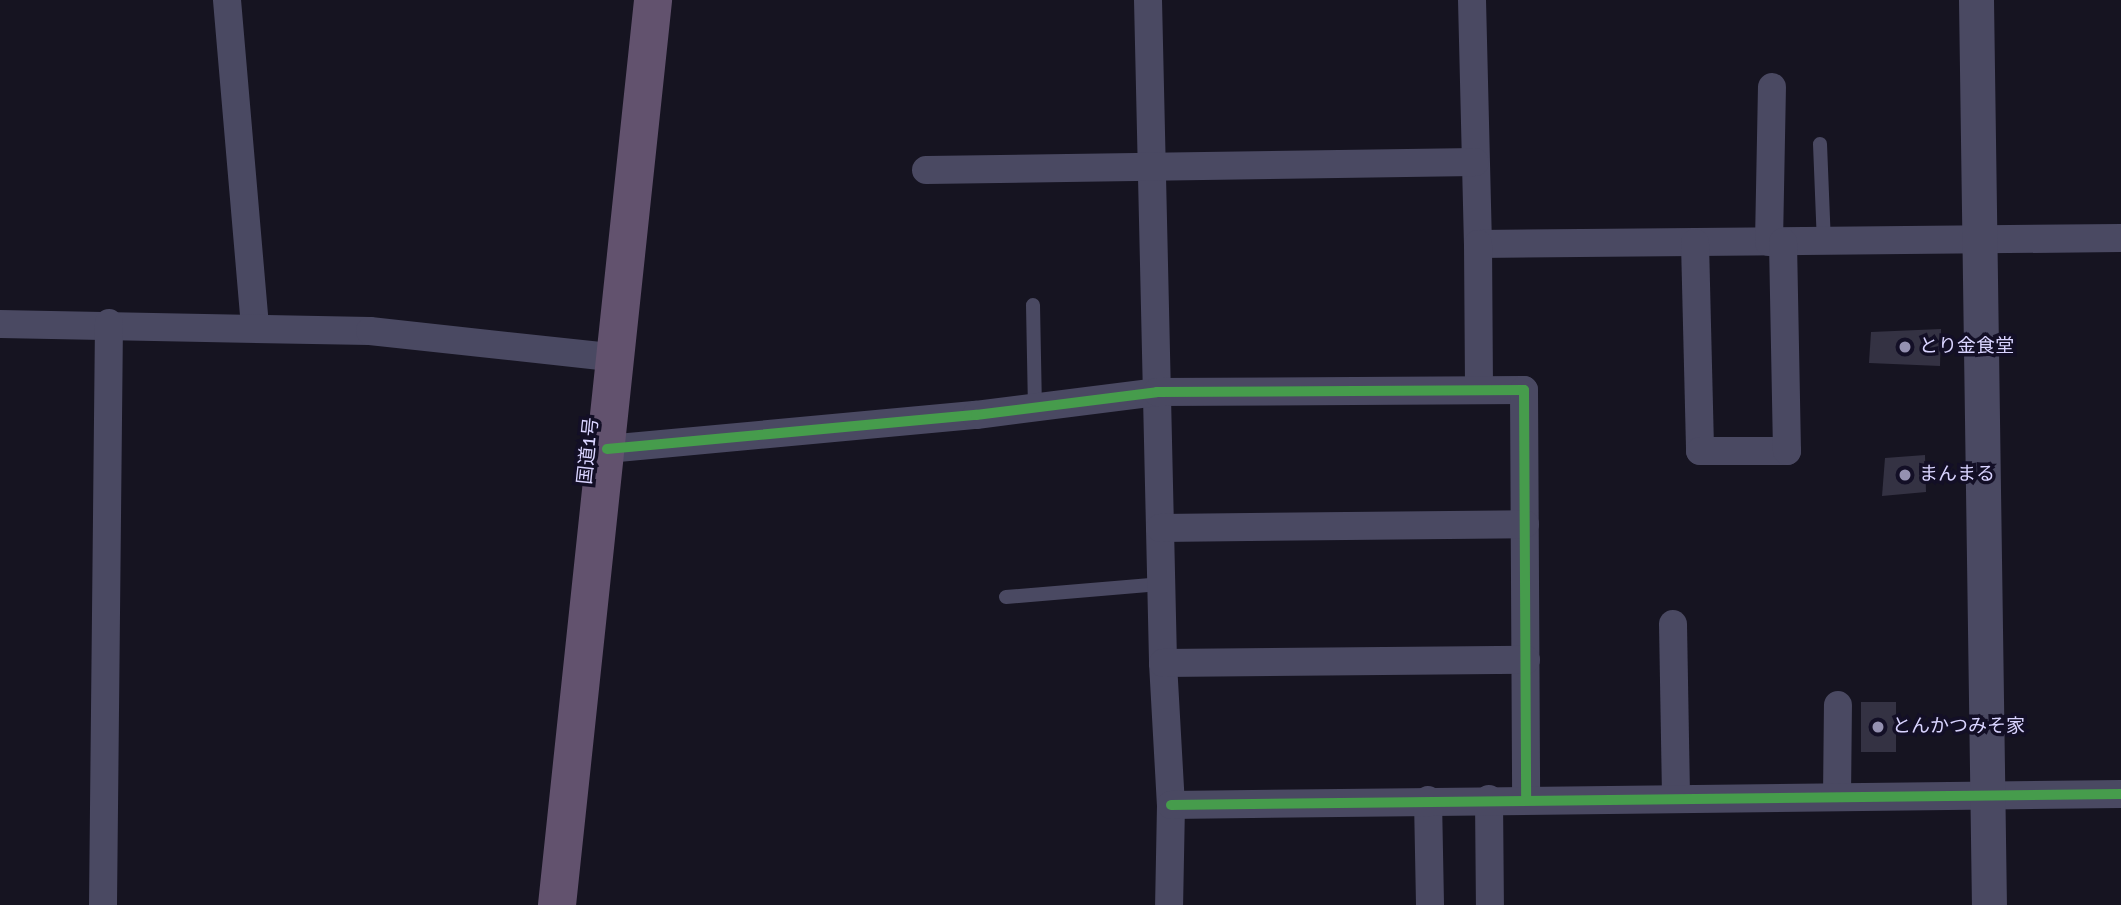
<!DOCTYPE html>
<meta charset="utf-8">
<style>
body{margin:0}
#map{position:relative;width:2121px;height:905px;overflow:hidden;background:#161421;font-family:Signika,"Noto Sans JP",sans-serif}
div>[style]{position:absolute}
[style*='--x']{left:calc(var(--x)*1px);top:calc(var(--y)*1px);width:calc(var(--w)*1px);rotate:calc(var(--a)*1deg)}
.building>*{inset:0;background:#343243;transform-origin:0 0}
.service>*{height:14px;margin:-7px;padding:0 7px;transform-origin:7px;border-radius:7px;background:#4a4962}
.minor>*{height:28px;margin:-14px;padding:0 14px;transform-origin:14px;border-radius:14px;background:#4a4962}
.tertiary>*{height:35px;margin:-17.5px;padding:0 17.5px;transform-origin:17.5px;border-radius:17.5px;background:#4a4962}
.trunk>*{height:38px;margin:-19px;padding:0 19px;transform-origin:19px;border-radius:19px;background:#62526e}
.cycleway>*{height:10px;margin:-5px;padding:0 5px;transform-origin:5px;border-radius:5px;background:#469c4c}
.dots>*{width:19px;height:19px;translate:-50% -50%;box-sizing:border-box;border:4px solid #130f26;border-radius:50%}
span{translate:-50% -50%;white-space:nowrap;text-align:center;line-height:1.15;-webkit-text-stroke:7px #130f26;paint-order:stroke}
.poi-label{font-size:19px;color:#d9d4ff}
.left{translate:0 -50%;text-align:left}
.street-label{font-size:19px;color:#d9d4ff}
</style>
<div id="map">
<div class="building">
<i style="clip-path:polygon(1941px 329px,1940px 366px,1869px 363px,1871px 332px)"></i>
<i style="clip-path:polygon(1925px 455px,1926px 492px,1882px 496px,1885px 458px)"></i>
<i style="left:1861px;top:702px;width:35px;height:50px"></i>
</div>
<div class="service">
<i style="--x:1820;--y:144;--w:98;--a:87.7"></i>
<i style="--x:1033;--y:305;--w:103;--a:88.9"></i>
<i style="--x:1006;--y:597;--w:157;--a:-4.8"></i>
</div>
<div class="minor">
<i style="--x:227;--y:0;--w:328;--a:85.1"></i>
<i style="--x:1148;--y:0;--w:663;--a:88.7"></i>
<i style="--x:1163;--y:663;--w:142;--a:86.8"></i>
<i style="--x:1171;--y:805;--w:100;--a:91.1"></i>
<i style="--x:1472;--y:0;--w:244;--a:88.6"></i>
<i style="--x:1478;--y:244;--w:643;--a:-0.53"></i>
<i style="--x:926;--y:170;--w:549;--a:-0.83"></i>
<i style="--x:1769;--y:242;--w:155;--a:-88.9"></i>
<i style="--x:1695;--y:243;--w:208;--a:88.6"></i>
<i style="--x:1700;--y:451;--w:87;--a:0"></i>
<i style="--x:1787;--y:451;--w:209;--a:-91.1"></i>
<i style="--x:1478;--y:244;--w:146;--a:89.6"></i>
<i style="--x:0;--y:324;--w:370;--a:1.1"></i>
<i style="--x:370;--y:331;--w:248;--a:6.2"></i>
<i style="--x:607;--y:449;--w:371;--a:-5.3"></i>
<i style="--x:976;--y:415;--w:182;--a:-7.2"></i>
<i style="--x:1157;--y:392;--w:367;--a:-0.3"></i>
<i style="--x:1524;--y:390;--w:409;--a:89.7"></i>
<i style="--x:1160;--y:528;--w:365;--a:-0.6"></i>
<i style="--x:1673;--y:624;--w:175;--a:89"></i>
<i style="--x:1163;--y:663;--w:363;--a:-0.5"></i>
<i style="--x:1837;--y:797;--w:92;--a:-89.4"></i>
<i style="--x:1489;--y:799;--w:106;--a:89.5"></i>
<i style="--x:1428;--y:800;--w:105;--a:88.9"></i>
<i style="--x:1171;--y:805;--w:950;--a:-0.66"></i>
<i style="--x:103;--y:905;--w:582;--a:-89.41"></i>
</div>
<div class="tertiary">
<i style="--x:1976;--y:0;--w:905;--a:89.18"></i>
</div>
<div class="trunk">
<i style="--x:557;--y:905;--w:910;--a:-83.94"></i>
</div>
<div class="cycleway">
<i style="--x:607;--y:449;--w:371;--a:-5.3"></i>
<i style="--x:976;--y:415;--w:182;--a:-7.2"></i>
<i style="--x:1157;--y:392;--w:367;--a:-0.3"></i>
<i style="--x:1524;--y:390;--w:409;--a:89.7"></i>
<i style="--x:1171;--y:805;--w:950;--a:-0.66"></i>
</div>
<div class="dots">
<i style="left:1905px;top:347px;background:#9591b1"></i>
<i style="left:1905px;top:475px;background:#9591b1"></i>
<i style="left:1878px;top:727px;background:#9591b1"></i>
</div>
<div class="poi-label">
<span class="left" style="left:1919px;top:347px">とり金食堂</span>
<span class="left" style="left:1919px;top:475px">まんまる</span>
<span class="left" style="left:1892px;top:727px">とんかつみそ家</span>
</div>
<div class="street-label">
<span style="left:589px;top:451px;rotate:-84deg">国道1号</span>
</div>
</div>
